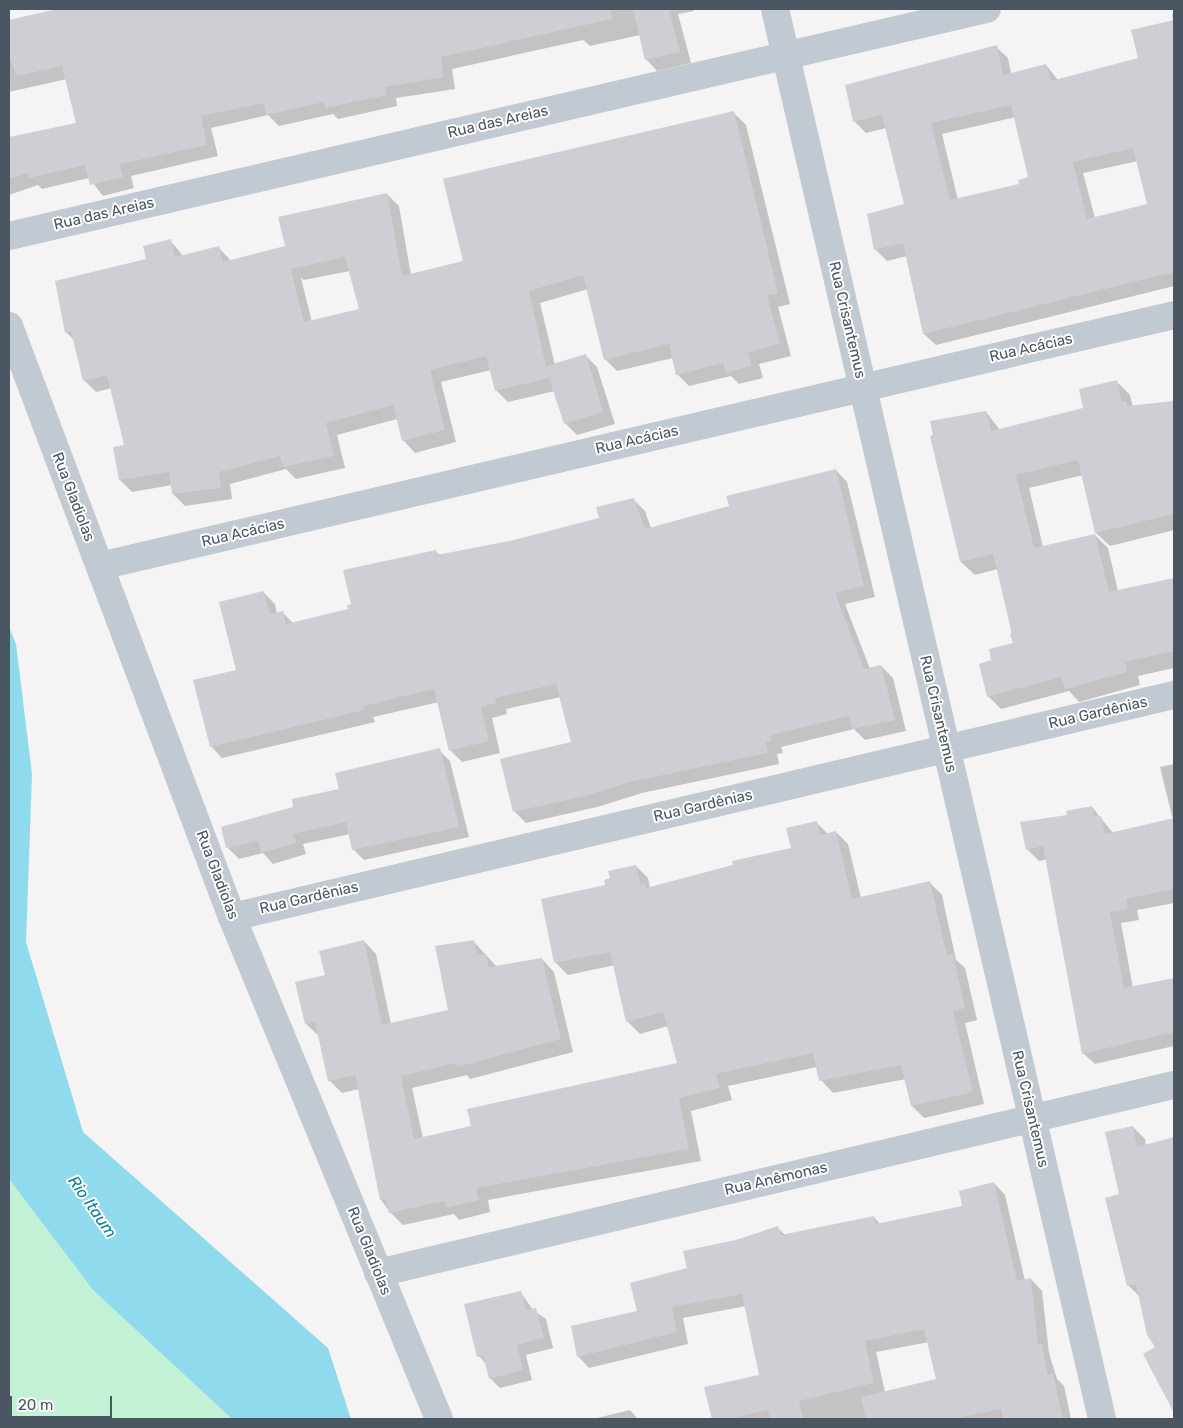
<!DOCTYPE html>
<meta charset="utf-8">
<style>
body{margin:0}
#map{position:relative;width:1183px;height:1428px;overflow:hidden;background:#f5f3f3;font-family:Rubik,sans-serif}
div>[style]{position:absolute}
[style*='--x']{left:calc(var(--x)*1px);top:calc(var(--y)*1px);width:calc(var(--w)*1px);rotate:calc(var(--a)*1deg)}
.green>*{inset:0;background:#c3f1d5}
.water>*{inset:0;background:#90daee}
.shadow>*{inset:0;background:#0003}
.building>*{inset:0;background:#cdcfd5}
.minor>*{height:28px;margin:-14px;padding:0 14px;transform-origin:14px;border-radius:14px;background:#c1cad2}
span{translate:-50% -50%;white-space:nowrap;text-align:center;line-height:1.15;-webkit-text-stroke:4px #fff;paint-order:stroke}
.street-label{font-size:15px;color:#4a5661}
.water-label{font-size:16px;color:#0c7c9b;font-style:italic}
.frame{position:absolute;inset:0;border:10px solid #4a5661;pointer-events:none}
.scale{position:absolute;left:10px;top:1396px;width:102px;height:22px;box-sizing:border-box;border:2px solid #4a5661;border-top:0;padding-left:6px;font-size:15px;line-height:18px;white-space:nowrap;color:#4a5661;-webkit-text-stroke:4px #fff;paint-order:stroke}
</style>
<div id="map">
<div class="green">
<i style="clip-path:polygon(9px 1179px,93px 1290px,232px 1419px,9px 1419px)"></i>
</div>
<div class="water">
<i style="clip-path:polygon(9px 627px,16px 644px,32px 774px,26px 942px,83px 1132px,328px 1348px,351px 1419px,232px 1419px,93px 1290px,9px 1179px)"></i>
</div>
<div class="shadow">
<i style="clip-path:polygon(62px 9px,693px 9px,694px 11px,678px 14px,691px 63px,657px 71px,646px 59px,640px 35px,590px 46px,583px 40px,452px 69px,455px 89px,396px 98px,397px 106px,338px 119px,333px 114px,279px 126px,268px 115px,211px 128px,218px 156px,131px 176px,134px 188px,103px 196px,89px 178px,42px 189px,38px 185px,9px 195px,9px 138px,77px 124px,67px 79px,9px 92px,9px 22px)"></i>
<i style="clip-path:polygon(evenodd,1172px 14px,1174px 14px,1174px 286px,936px 345px,924px 334px,907px 256px,887px 261px,876px 250px,868px 215px,906px 205px,886px 128px,866px 133px,854px 121px,996px 47px,1008px 58px,1011px 74px,1046px 65px,1058px 80px,1140px 59px,1173px 21px,1172px 14px,1016px 117px,1029px 178px,1020px 185px,958px 200px,942px 134px,1016px 117px,1172px 14px,1138px 161px,1149px 205px,1095px 218px,1083px 173px,1138px 161px)"></i>
<i style="clip-path:polygon(evenodd,734px 113px,746px 125px,790px 304px,778px 307px,791px 356px,759px 364px,763px 378px,739px 384px,731px 376px,689px 386px,677px 374px,673px 358px,617px 371px,605px 359px,588px 289px,540px 303px,555px 365px,585px 355px,597px 367px,615px 424px,577px 435px,565px 423px,555px 391px,508px 402px,496px 390px,491px 370px,441px 382px,456px 442px,415px 453px,403px 440px,397px 419px,337px 435px,345px 468px,296px 479px,286px 469px,230px 484px,232px 499px,185px 506px,173px 494px,172px 485px,132px 492px,120px 480px,126px 446px,112px 388px,96px 392px,84px 380px,74px 340px,66px 332px,170px 240px,183px 256px,219px 248px,232px 262px,287px 247px,387px 194px,399px 206px,411px 275px,464px 262px,734px 113px,350px 271px,360px 310px,312px 322px,301px 278px,304px 280px,350px 271px)"></i>
<i style="clip-path:polygon(1117px 382px,1130px 395px,1133px 407px,1174px 402px,1174px 530px,1110px 546px,1096px 533px,1083px 475px,1029px 488px,1043px 547px,1095px 535px,1108px 548px,1118px 591px,1174px 579px,1174px 668px,1138px 676px,1140px 685px,1079px 702px,1069px 691px,1001px 709px,988px 696px,993px 661px,1014px 644px,998px 569px,975px 575px,961px 562px,986px 412px,1000px 430px,1085px 409px)"></i>
<i style="clip-path:polygon(836px 470px,847px 482px,875px 597px,845px 604px,870px 669px,881px 666px,893px 678px,906px 731px,865px 740px,854px 729px,781px 747px,783px 753px,777px 754px,779px 764px,642px 793px,597px 807px,526px 823px,514px 811px,573px 743px,561px 697px,506px 709px,507px 714px,492px 718px,500px 753px,462px 762px,450px 750px,439px 702px,373px 717px,375px 722px,222px 758px,211px 746px,263px 592px,275px 604px,277px 614px,282px 612px,293px 623px,349px 610px,436px 552px,440px 555px,515px 542px,600px 519px,633px 499px,645px 511px,651px 528px,730px 507px)"></i>
<i style="clip-path:polygon(439px 750px,450px 761px,469px 837px,364px 860px,353px 849px,350px 834px,303px 844px,306px 854px,273px 864px,263px 853px,239px 859px,228px 848px,295px 808px)"></i>
<i style="clip-path:polygon(1174px 764px,1174px 903px,1137px 910px,1139px 920px,1121px 923px,1133px 988px,1174px 980px,1174px 1046px,1095px 1064px,1083px 1053px,1047px 859px,1039px 861px,1027px 849px,1068px 816px,1092px 807px,1113px 833px,1173px 820px,1160px 767px)"></i>
<i style="clip-path:polygon(816px 822px,828px 834px,836px 832px,848px 844px,861px 898px,929px 882px,942px 895px,956px 960px,965px 968px,977px 1020px,965px 1023px,984px 1104px,924px 1118px,912px 1106px,906px 1079px,833px 1093px,821px 1080px,817px 1067px,728px 1086px,732px 1100px,691px 1111px,701px 1161px,488px 1200px,490px 1212px,459px 1220px,454px 1214px,403px 1225px,390px 1212px,381px 1200px,359px 1089px,342px 1093px,329px 1080px,319px 1036px,306px 1024px,326px 976px,364px 941px,376px 954px,391px 1024px,449px 1011px,474px 942px,497px 967px,542px 959px,554px 972px,573px 1052px,470px 1079px,467px 1075px,412px 1088px,423px 1138px,473px 1127px,678px 1064px,668px 1026px,640px 1034px,627px 1021px,615px 965px,568px 975px,556px 963px,542px 900px,607px 886px,636px 866px,648px 878px,650px 888px,792px 849px)"></i>
<i style="clip-path:polygon(1133px 1127px,1145px 1139px,1146px 1146px,1174px 1139px,1173px 1398px,1140px 1297px,1128px 1285px,1120px 1195px)"></i>
<i style="clip-path:polygon(evenodd,994px 1183px,1005px 1195px,1025px 1281px,1031px 1279px,1042px 1291px,1049px 1353px,1057px 1379px,1064px 1386px,1071px 1419px,713px 1419px,706px 1388px,761px 1376px,746px 1306px,683px 1318px,688px 1344px,589px 1368px,578px 1356px,638px 1312px,688px 1269px,737px 1241px,778px 1228px,785px 1235px,874px 1217px,880px 1224px,964px 1207px,994px 1183px,929px 1342px,938px 1380px,885px 1392px,876px 1352px,929px 1342px)"></i>
<i style="clip-path:polygon(521px 1293px,533px 1310px,546px 1319px,553px 1348px,526px 1355px,532px 1380px,500px 1388px,490px 1378px,486px 1364px,479px 1356px)"></i>
<i style="clip-path:polygon(630px 1410px,638px 1419px,593px 1419px)"></i>
</div>
<div class="building">
<i style="clip-path:polygon(57px 9px,610px 9px,612px 19px,441px 57px,444px 77px,385px 87px,387px 95px,325px 108px,324px 102px,266px 115px,264px 103px,201px 116px,207px 145px,120px 164px,123px 177px,90px 185px,85px 165px,29px 178px,28px 173px,9px 179px,9px 137px,76px 123px,62px 66px,16px 76px,9px 55px,9px 20px)"></i>
<i style="clip-path:polygon(633px 9px,669px 9px,680px 52px,645px 60px)"></i>
<i style="clip-path:polygon(evenodd,1174px 20px,1174px 272px,923px 334px,903px 243px,874px 250px,867px 214px,904px 204px,882px 115px,853px 122px,845px 85px,997px 45px,1003px 75px,1046px 64px,1051px 81px,1138px 58px,1131px 30px,1174px 20px,1011px 105px,1028px 177px,1018px 180px,1019px 184px,950px 200px,931px 123px,1011px 105px,1174px 20px,1133px 148px,1147px 204px,1087px 219px,1073px 162px,1133px 148px)"></i>
<i style="clip-path:polygon(evenodd,734px 111px,778px 293px,767px 295px,780px 344px,748px 352px,751px 366px,726px 373px,723px 363px,676px 375px,669px 344px,604px 360px,583px 275px,529px 291px,546px 366px,586px 354px,603px 412px,564px 424px,549px 378px,495px 391px,486px 356px,430px 370px,445px 430px,402px 441px,393px 405px,326px 423px,334px 456px,283px 467px,280px 456px,219px 472px,221px 488px,172px 494px,169px 472px,119px 480px,113px 447px,124px 445px,107px 375px,83px 381px,71px 331px,65px 333px,55px 281px,146px 259px,143px 246px,171px 239px,175px 257px,219px 246px,223px 262px,285px 246px,278px 217px,387px 193px,402px 276px,463px 261px,443px 179px,734px 111px,286px 250px,291px 269px,345px 257px,359px 309px,304px 322px,286px 250px)"></i>
<i style="clip-path:polygon(1117px 380px,1122px 402px,1126px 401px,1127px 406px,1174px 401px,1174px 514px,1095px 533px,1078px 460px,1016px 475px,1034px 548px,1095px 534px,1109px 592px,1174px 578px,1174px 651px,1125px 662px,1127px 672px,1065px 689px,1061px 677px,987px 697px,979px 664px,991px 660px,989px 649px,1013px 643px,1010px 634px,1012px 633px,993px 554px,960px 562px,930px 436px,933px 435px,930px 421px,986px 411px,991px 431px,1083px 408px,1079px 389px)"></i>
<i style="clip-path:polygon(836px 469px,864px 586px,835px 593px,864px 669px,881px 665px,895px 720px,852px 729px,849px 716px,771px 735px,772px 741px,766px 742px,768px 753px,630px 782px,585px 796px,513px 812px,500px 759px,571px 742px,556px 684px,495px 698px,496px 703px,481px 707px,489px 741px,449px 751px,434px 689px,363px 706px,364px 710px,210px 747px,193px 680px,236px 670px,219px 602px,263px 591px,270px 614px,283px 611px,286px 624px,348px 609px,347px 605px,351px 604px,343px 570px,436px 550px,437px 555px,514px 540px,599px 518px,596px 507px,634px 498px,645px 529px,729px 506px,726px 496px)"></i>
<i style="clip-path:polygon(440px 748px,459px 827px,352px 850px,346px 822px,293px 834px,296px 843px,261px 853px,258px 841px,226px 848px,221px 827px,293px 807px,292px 799px,339px 789px,335px 773px)"></i>
<i style="clip-path:polygon(1092px 806px,1094px 816px,1101px 816px,1105px 834px,1174px 818px,1174px 889px,1126px 899px,1128px 909px,1110px 912px,1124px 988px,1174px 978px,1174px 1032px,1082px 1054px,1043px 846px,1026px 850px,1020px 822px,1067px 815px,1066px 811px)"></i>
<i style="clip-path:polygon(817px 821px,820px 835px,836px 831px,852px 899px,930px 881px,947px 956px,953px 954px,965px 1008px,953px 1011px,973px 1092px,911px 1106px,901px 1065px,819px 1081px,813px 1053px,716px 1074px,720px 1088px,679px 1098px,689px 1149px,476px 1188px,479px 1200px,446px 1208px,444px 1201px,389px 1213px,386px 1199px,380px 1200px,355px 1075px,328px 1081px,315px 1022px,305px 1024px,295px 982px,325px 975px,319px 951px,364px 940px,382px 1025px,448px 1010px,435px 946px,474px 940px,477px 955px,486px 954px,489px 967px,542px 958px,561px 1039px,457px 1067px,456px 1063px,401px 1076px,414px 1139px,471px 1126px,467px 1109px,677px 1063px,663px 1012px,626px 1022px,610px 952px,554px 963px,541px 899px,605px 885px,604px 880px,610px 878px,608px 871px,636px 865px,641px 885px,645px 884px,646px 888px,733px 865px,732px 861px,791px 848px,786px 828px)"></i>
<i style="clip-path:polygon(1133px 1126px,1137px 1147px,1174px 1137px,1174px 1413px,1143px 1354px,1155px 1347px,1147px 1335px,1136px 1284px,1127px 1286px,1105px 1198px,1119px 1194px,1105px 1132px)"></i>
<i style="clip-path:polygon(994px 1182px,1017px 1281px,1031px 1278px,1038px 1344px,1042px 1344px,1048px 1375px,1053px 1373px,1063px 1419px,1003px 1419px,1001px 1409px,953px 1419px,866px 1419px,861px 1397px,936px 1379px,924px 1329px,865px 1341px,874px 1383px,799px 1401px,803px 1419px,770px 1419px,768px 1410px,728px 1419px,712px 1419px,704px 1387px,759px 1375px,742px 1294px,672px 1307px,677px 1332px,577px 1357px,571px 1326px,637px 1311px,630px 1283px,687px 1268px,683px 1251px,736px 1240px,778px 1226px,781px 1235px,874px 1216px,876px 1224px,962px 1206px,959px 1191px)"></i>
<i style="clip-path:polygon(521px 1291px,526px 1310px,536px 1308px,544px 1338px,517px 1345px,523px 1370px,489px 1379px,483px 1356px,477px 1357px,464px 1304px)"></i>
</div>
<div class="minor">
<i style="--x:775;--y:9;--w:1447;--a:76.94"></i>
<i style="--x:9;--y:236;--w:1004;--a:-13.07"></i>
<i style="--x:9;--y:326;--w:632;--a:69.33"></i>
<i style="--x:232;--y:917;--w:543;--a:67.59"></i>
<i style="--x:100;--y:566;--w:1103;--a:-13.15"></i>
<i style="--x:232;--y:917;--w:968;--a:-13.26"></i>
<i style="--x:378;--y:1273;--w:818;--a:-13.29"></i>
</div>
<div class="street-label">
<span style="left:498px;top:122px;rotate:-13deg">Rua das Areias</span>
<span style="left:104px;top:214px;rotate:-13deg">Rua das Areias</span>
<span style="left:847px;top:320px;rotate:77deg">Rua Crisantemus</span>
<span style="left:1031px;top:348px;rotate:-13deg">Rua Acácias</span>
<span style="left:637px;top:440px;rotate:-13deg">Rua Acácias</span>
<span style="left:73px;top:497px;rotate:69deg">Rua Gladiolas</span>
<span style="left:243px;top:533px;rotate:-13deg">Rua Acácias</span>
<span style="left:1098px;top:713px;rotate:-13deg">Rua Gardênias</span>
<span style="left:938px;top:714px;rotate:77deg">Rua Crisantemus</span>
<span style="left:703px;top:806px;rotate:-13deg">Rua Gardênias</span>
<span style="left:217px;top:875px;rotate:69deg">Rua Gladiolas</span>
<span style="left:309px;top:898px;rotate:-13deg">Rua Gardênias</span>
<span style="left:1030px;top:1109px;rotate:77deg">Rua Crisantemus</span>
<span style="left:776px;top:1179px;rotate:-13deg">Rua Anêmonas</span>
<span style="left:369px;top:1251px;rotate:68deg">Rua Gladiolas</span>
</div>
<div class="water-label">
<span style="left:92px;top:1207px;rotate:55deg">Rio Itaum</span>
</div>
<div class="frame"></div>
<div class="scale">20 m</div>
</div>
